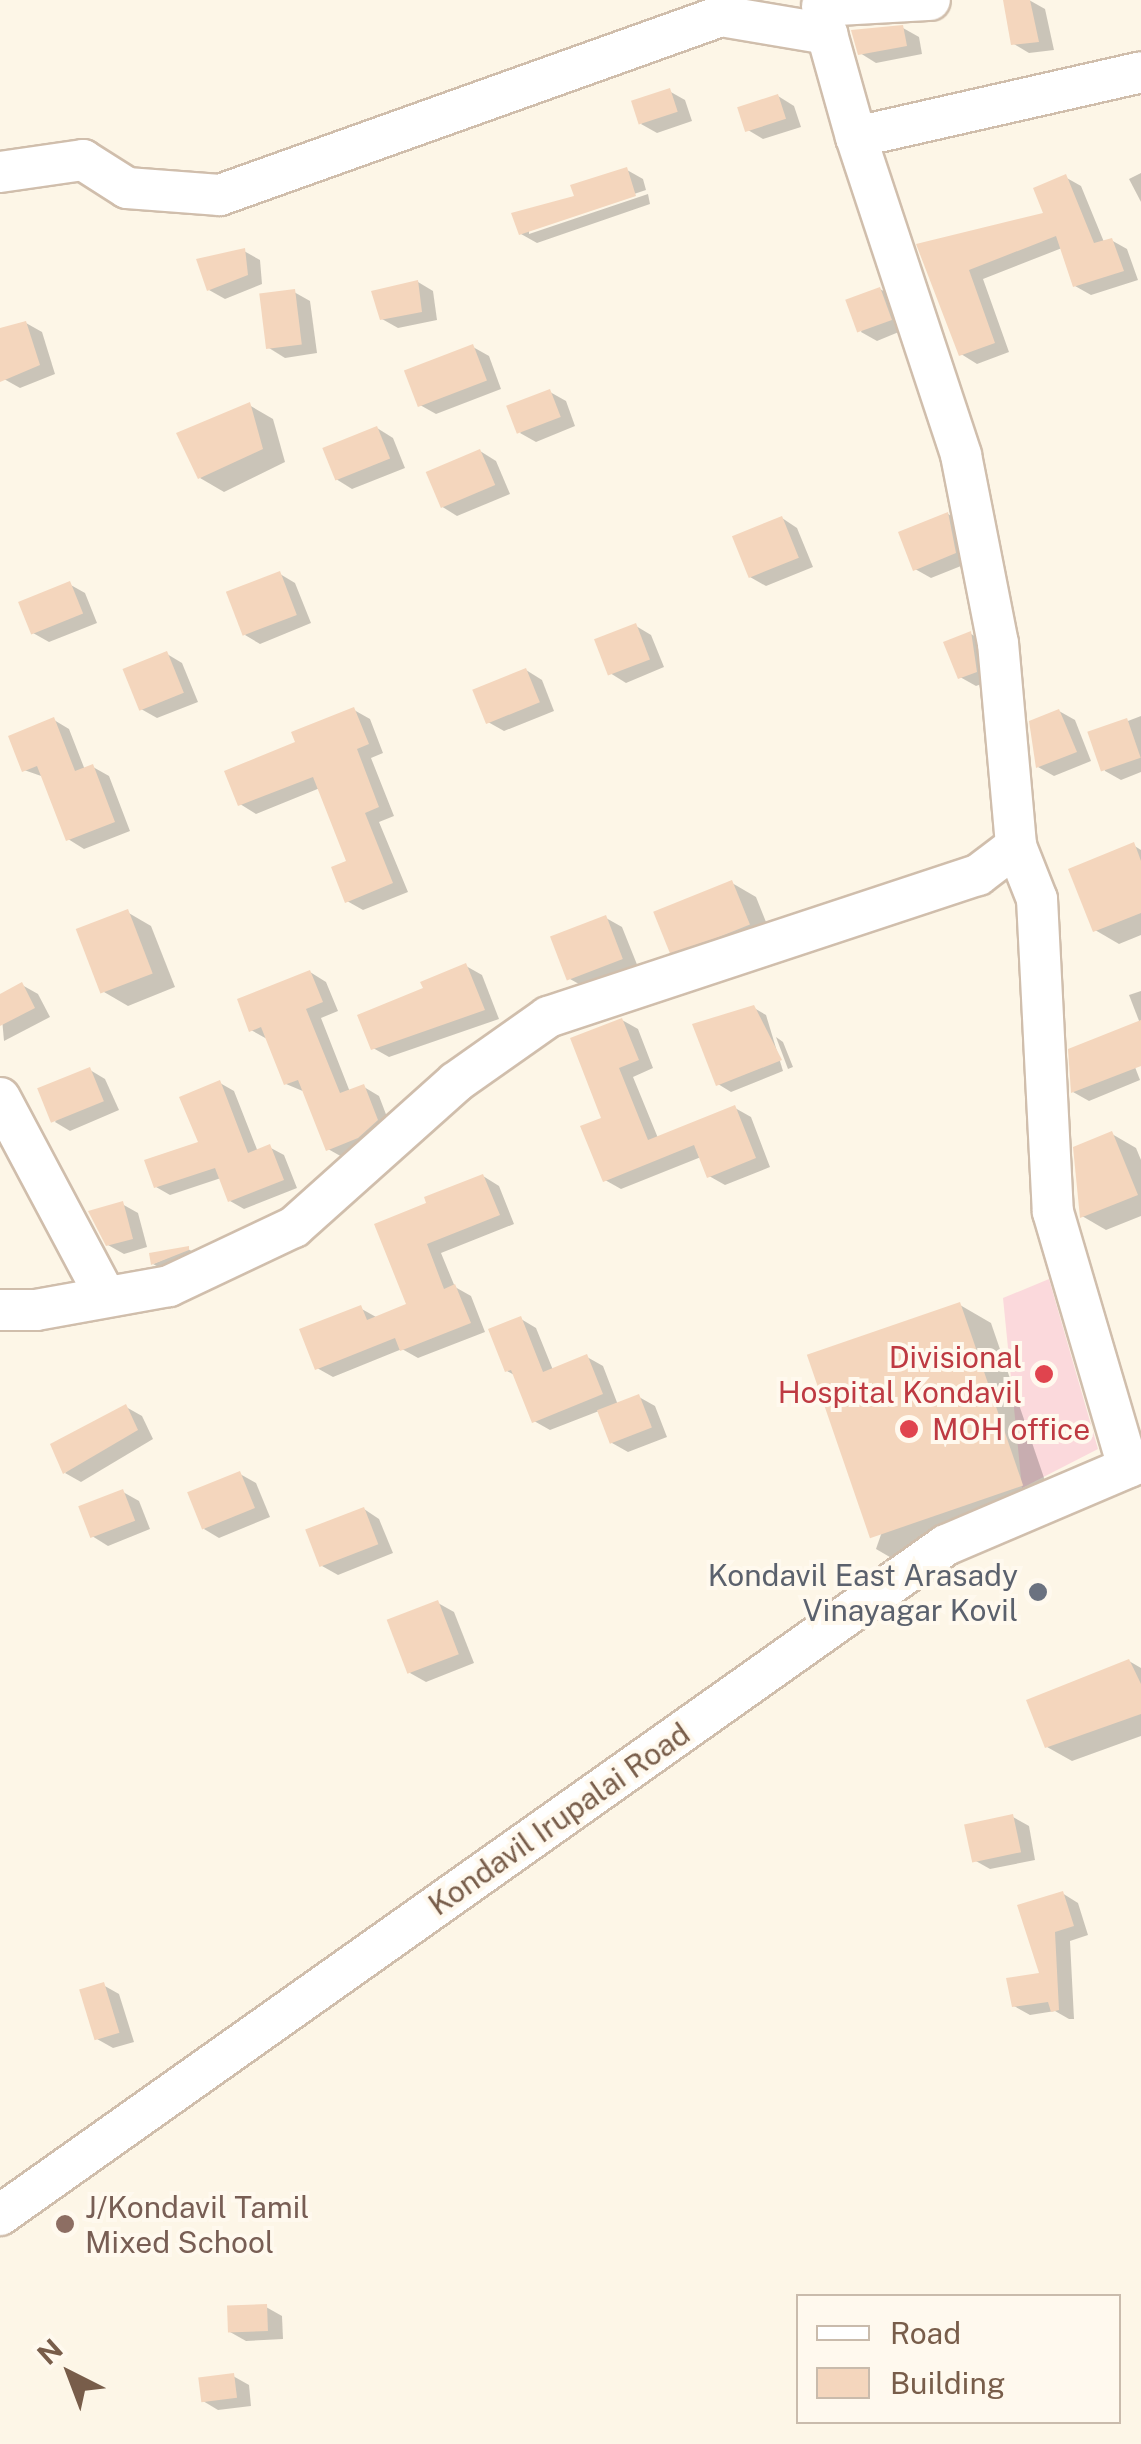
<!DOCTYPE html>
<style>
body{margin:0}
#map{position:relative;width:1141px;height:2444px;overflow:hidden;background:#fdf6e7;font-family:"Public Sans",sans-serif}
div>[style]{position:absolute}
[style*='--x']{left:calc(var(--x)*1px);top:calc(var(--y)*1px);width:calc(var(--w)*1px);rotate:calc(var(--a)*1deg)}
.medical>*{inset:0;background:#fbd9dc}
.shadow>*{inset:0;background:#0003}
.building>*{inset:0;background:#f4d6bd;transform-origin:0 0}
.roads{filter:drop-shadow(2px 0 #d0beac) drop-shadow(-2px 0 #d0beac) drop-shadow(0 2px #d0beac) drop-shadow(0 -2px #d0beac)}
.minor>*{height:40px;margin:-20px;padding:0 20px;transform-origin:20px;border-radius:20px;background:#fff}
.dots>*{width:28px;height:28px;translate:-50% -50%;box-sizing:border-box;border:5px solid #fff9ee;border-radius:50%}
span{translate:-50% -50%;white-space:nowrap;text-align:center;line-height:1.15;-webkit-text-stroke:8px #fff9ee;paint-order:stroke}
.health-label{font-size:30px;color:#be3a42}
.right{translate:-100% -50%;text-align:right}
.left{translate:0 -50%;text-align:left}
.worship-label{font-size:30px;color:#5b616d}
.street-label{font-size:30px;color:#785d4a}
.education-label{font-size:30px;color:#785e54}
.legend{position:absolute;left:796px;top:2294px;width:325px;height:130px;box-sizing:border-box;background:#fff9ee;border:2px solid #c9bbac;margin:0;padding:12px 18px;list-style:none;font-size:30px;color:#785d4a}
.legend li{display:flex;align-items:center;gap:20px;height:50px}
.legend b{width:50px;border:2px solid #c9bbac}
.north{position:absolute;left:20px;top:2324px;width:100px;height:100px;-webkit-text-stroke:8px #fff9ee;paint-order:stroke;rotate:318deg;font-size:28px;font-weight:700;line-height:40px;text-align:center;color:#785d4a}
.north::after{content:'';display:block;margin:auto;width:35px;height:45px;background:#785d4a;clip-path:polygon(50% 0,100% 100%,50% 72%,0 100%)}
</style>
<div id="map">
<div class="medical">
<i style="clip-path:polygon(1049px 1279px,1098px 1449px,1022px 1488px,1003px 1298px)"></i>
</div>
<div class="shadow">
<i style="clip-path:polygon(1029px 0,1045px 9px,1054px 50px,1029px 53px,1014px 44px)"></i>
<i style="clip-path:polygon(903px 28px,919px 37px,922px 54px,876px 63px,860px 53px)"></i>
<i style="clip-path:polygon(669px 91px,685px 100px,692px 121px,657px 133px,641px 124px)"></i>
<i style="clip-path:polygon(778px 96px,794px 106px,801px 127px,763px 139px,748px 130px)"></i>
<i style="clip-path:polygon(627px 170px,643px 179px,646px 190px,529px 229px,529px 234px,648px 194px,650px 204px,537px 243px,521px 234px)"></i>
<i style="clip-path:polygon(1141px 173px,1141px 202px,1129px 179px)"></i>
<i style="clip-path:polygon(1065px 177px,1081px 186px,1104px 242px,1111px 240px,1127px 249px,1138px 280px,1091px 295px,1075px 286px,1062px 248px,983px 279px,1009px 352px,977px 364px,961px 354px,920px 246px,1046px 215px)"></i>
<i style="clip-path:polygon(244px 251px,260px 260px,262px 284px,225px 299px,209px 290px)"></i>
<i style="clip-path:polygon(418px 282px,433px 291px,437px 320px,398px 328px,382px 319px)"></i>
<i style="clip-path:polygon(880px 289px,896px 298px,906px 329px,877px 341px,861px 332px)"></i>
<i style="clip-path:polygon(294px 292px,310px 301px,317px 353px,285px 358px,269px 348px)"></i>
<i style="clip-path:polygon(26px 323px,42px 332px,55px 374px,20px 388px,4px 379px,0 367px,0 330px)"></i>
<i style="clip-path:polygon(473px 347px,489px 356px,501px 389px,436px 414px,420px 405px)"></i>
<i style="clip-path:polygon(550px 392px,566px 401px,575px 426px,536px 442px,520px 433px)"></i>
<i style="clip-path:polygon(249px 405px,273px 419px,285px 462px,224px 492px,200px 478px)"></i>
<i style="clip-path:polygon(377px 428px,393px 438px,405px 468px,352px 489px,336px 479px)"></i>
<i style="clip-path:polygon(480px 451px,496px 461px,510px 494px,457px 516px,441px 506px)"></i>
<i style="clip-path:polygon(948px 514px,963px 523px,971px 562px,931px 578px,915px 569px)"></i>
<i style="clip-path:polygon(782px 518px,797px 528px,813px 567px,766px 586px,750px 577px)"></i>
<i style="clip-path:polygon(280px 574px,295px 583px,311px 623px,260px 644px,245px 635px)"></i>
<i style="clip-path:polygon(69px 584px,85px 593px,97px 623px,49px 642px,33px 633px)"></i>
<i style="clip-path:polygon(636px 626px,651px 635px,664px 667px,626px 683px,610px 673px)"></i>
<i style="clip-path:polygon(971px 634px,987px 643px,992px 680px,976px 686px,960px 677px)"></i>
<i style="clip-path:polygon(167px 654px,182px 663px,198px 702px,157px 718px,141px 709px)"></i>
<i style="clip-path:polygon(526px 670px,542px 680px,554px 711px,504px 731px,488px 722px)"></i>
<i style="clip-path:polygon(354px 710px,370px 719px,383px 753px,371px 758px,394px 816px,379px 822px,408px 892px,363px 910px,347px 901px,350px 862px,320px 788px,256px 814px,240px 804px,298px 743px)"></i>
<i style="clip-path:polygon(1059px 711px,1075px 720px,1091px 761px,1054px 776px,1038px 767px)"></i>
<i style="clip-path:polygon(1141px 716px,1141px 772px,1121px 780px,1105px 771px,1091px 735px)"></i>
<i style="clip-path:polygon(54px 720px,69px 729px,85px 770px,93px 767px,109px 776px,130px 831px,84px 849px,68px 839px,44px 777px,24px 770px)"></i>
<i style="clip-path:polygon(1133px 845px,1141px 850px,1141px 935px,1119px 944px,1095px 930px)"></i>
<i style="clip-path:polygon(732px 883px,756px 897px,772px 937px,695px 964px,671px 950px)"></i>
<i style="clip-path:polygon(127px 912px,151px 926px,175px 987px,128px 1006px,104px 992px)"></i>
<i style="clip-path:polygon(606px 918px,622px 927px,638px 967px,586px 988px,570px 979px)"></i>
<i style="clip-path:polygon(466px 966px,482px 975px,499px 1019px,389px 1057px,373px 1048px,426px 990px)"></i>
<i style="clip-path:polygon(310px 972px,326px 982px,338px 1011px,321px 1018px,350px 1092px,364px 1087px,379px 1096px,392px 1130px,344px 1158px,328px 1149px,305px 1092px,286px 1084px,267px 1039px,251px 1030px)"></i>
<i style="clip-path:polygon(22px 985px,38px 994px,50px 1017px,4px 1041px,0 996px)"></i>
<i style="clip-path:polygon(1141px 991px,1141px 1026px,1129px 995px)"></i>
<i style="clip-path:polygon(754px 1008px,766px 1015px,783px 1071px,731px 1092px,718px 1084px)"></i>
<i style="clip-path:polygon(622px 1020px,638px 1029px,653px 1068px,633px 1077px,658px 1138px,735px 1108px,751px 1117px,770px 1167px,725px 1185px,709px 1176px,701px 1157px,621px 1189px,605px 1180px,604px 1119px)"></i>
<i style="clip-path:polygon(776px 1037px,783px 1042px,793px 1067px,788px 1069px)"></i>
<i style="clip-path:polygon(1126px 1044px,1140px 1080px,1089px 1101px,1073px 1092px)"></i>
<i style="clip-path:polygon(90px 1070px,105px 1079px,119px 1110px,70px 1131px,55px 1122px)"></i>
<i style="clip-path:polygon(220px 1083px,234px 1091px,258px 1152px,269px 1147px,284px 1155px,297px 1188px,244px 1209px,230px 1201px,221px 1178px,170px 1195px,156px 1187px,201px 1144px)"></i>
<i style="clip-path:polygon(1112px 1134px,1136px 1148px,1141px 1160px,1141px 1216px,1106px 1230px,1082px 1216px)"></i>
<i style="clip-path:polygon(483px 1176px,499px 1186px,514px 1224px,441px 1253px,455px 1287px,471px 1296px,485px 1332px,418px 1358px,402px 1349px,333px 1377px,317px 1368px,360px 1308px,376px 1317px,410px 1305px,430px 1205px)"></i>
<i style="clip-path:polygon(122px 1204px,138px 1213px,147px 1247px,124px 1254px,108px 1245px)"></i>
<i style="clip-path:polygon(188px 1249px,204px 1258px,169px 1273px,153px 1264px)"></i>
<i style="clip-path:polygon(960px 1305px,991px 1323px,1053px 1504px,907px 1567px,876px 1549px)"></i>
<i style="clip-path:polygon(521px 1319px,536px 1328px,553px 1370px,587px 1357px,603px 1366px,618px 1405px,639px 1397px,655px 1406px,667px 1437px,628px 1452px,612px 1443px,599px 1411px,550px 1430px,534px 1421px,516px 1376px,507px 1371px)"></i>
<i style="clip-path:polygon(126px 1407px,142px 1416px,153px 1439px,81px 1482px,65px 1473px)"></i>
<i style="clip-path:polygon(240px 1474px,256px 1483px,270px 1517px,219px 1538px,204px 1529px)"></i>
<i style="clip-path:polygon(123px 1492px,139px 1501px,150px 1529px,108px 1546px,92px 1536px)"></i>
<i style="clip-path:polygon(364px 1509px,379px 1519px,393px 1553px,338px 1575px,322px 1566px)"></i>
<i style="clip-path:polygon(438px 1603px,454px 1612px,474px 1663px,426px 1682px,410px 1673px)"></i>
<i style="clip-path:polygon(1129px 1661px,1141px 1668px,1141px 1736px,1072px 1761px,1047px 1747px)"></i>
<i style="clip-path:polygon(1013px 1817px,1029px 1826px,1035px 1860px,990px 1869px,974px 1860px)"></i>
<i style="clip-path:polygon(1062px 1893px,1078px 1903px,1088px 1935px,1070px 1941px,1074px 2019px,1069px 2019px,1055px 2011px,1030px 2015px,1014px 2006px,1042px 1975px)"></i>
<i style="clip-path:polygon(103px 1985px,119px 1994px,134px 2042px,113px 2048px,97px 2039px)"></i>
<i style="clip-path:polygon(266px 2307px,282px 2316px,283px 2339px,246px 2341px,230px 2332px)"></i>
<i style="clip-path:polygon(233px 2376px,249px 2385px,251px 2406px,218px 2410px,203px 2401px)"></i>
</div>
<div class="building">
<i style="clip-path:polygon(1003px 0,1030px 0,1039px 42px,1011px 45px)"></i>
<i style="clip-path:polygon(903px 25px,907px 46px,858px 55px,851px 30px)"></i>
<i style="left:670px;top:88px;width:25px;height:41px;rotate:72deg"></i>
<i style="left:778px;top:94px;width:26px;height:43px;rotate:72deg"></i>
<i style="clip-path:polygon(627px 167px,636px 196px,519px 235px,511px 213px,574px 196px,570px 185px)"></i>
<i style="clip-path:polygon(1066px 174px,1094px 243px,1112px 238px,1124px 271px,1073px 287px,1056px 236px,969px 270px,995px 343px,959px 356px,916px 244px,1043px 213px,1033px 188px)"></i>
<i style="clip-path:polygon(245px 248px,248px 275px,207px 291px,196px 259px)"></i>
<i style="clip-path:polygon(418px 280px,422px 312px,380px 320px,371px 291px)"></i>
<i style="left:880px;top:287px;width:35px;height:37px;rotate:70deg"></i>
<i style="left:295px;top:289px;width:56px;height:36px;rotate:83deg"></i>
<i style="clip-path:polygon(26px 321px,40px 365px,0 382px,0 328px)"></i>
<i style="left:473px;top:344px;width:39px;height:74px;rotate:69deg"></i>
<i style="left:550px;top:389px;width:30px;height:47px;rotate:69deg"></i>
<i style="clip-path:polygon(250px 402px,263px 449px,198px 479px,176px 433px)"></i>
<i style="left:377px;top:426px;width:35px;height:59px;rotate:68deg"></i>
<i style="left:480px;top:449px;width:39px;height:59px;rotate:67deg"></i>
<i style="clip-path:polygon(948px 512px,956px 553px,913px 571px,898px 532px)"></i>
<i style="left:782px;top:516px;width:45px;height:54px;rotate:68deg"></i>
<i style="left:280px;top:571px;width:47px;height:58px;rotate:69deg"></i>
<i style="left:70px;top:581px;width:35px;height:56px;rotate:68deg"></i>
<i style="left:636px;top:623px;width:39px;height:45px;rotate:69deg"></i>
<i style="clip-path:polygon(971px 631px,977px 672px,958px 679px,943px 642px)"></i>
<i style="left:167px;top:651px;width:45px;height:48px;rotate:68deg"></i>
<i style="left:526px;top:668px;width:37px;height:58px;rotate:68deg"></i>
<i style="clip-path:polygon(354px 707px,369px 744px,357px 749px,379px 807px,365px 813px,393px 883px,345px 903px,331px 867px,346px 861px,313px 777px,238px 806px,224px 771px,295px 742px,291px 732px)"></i>
<i style="clip-path:polygon(1059px 709px,1077px 752px,1036px 768px,1029px 721px)"></i>
<i style="clip-path:polygon(54px 717px,75px 771px,93px 764px,115px 822px,66px 841px,37px 766px,22px 772px,8px 736px)"></i>
<i style="left:1127px;top:718px;width:42px;height:42px;rotate:71deg"></i>
<i style="clip-path:polygon(1134px 842px,1141px 861px,1141px 913px,1093px 932px,1068px 869px)"></i>
<i style="left:732px;top:880px;width:48px;height:85px;rotate:68deg"></i>
<i style="left:128px;top:909px;width:69px;height:56px;rotate:69deg"></i>
<i style="left:606px;top:915px;width:47px;height:60px;rotate:69deg"></i>
<i style="clip-path:polygon(466px 963px,485px 1010px,371px 1050px,357px 1015px,423px 988px,420px 982px)"></i>
<i style="clip-path:polygon(310px 970px,323px 1002px,306px 1009px,340px 1093px,364px 1084px,378px 1120px,358px 1138px,326px 1151px,298px 1080px,284px 1085px,261px 1027px,249px 1032px,237px 999px)"></i>
<i style="clip-path:polygon(22px 982px,35px 1008px,0 1026px,0 994px)"></i>
<i style="clip-path:polygon(754px 1005px,782px 1060px,716px 1086px,692px 1024px)"></i>
<i style="clip-path:polygon(622px 1018px,639px 1060px,619px 1068px,648px 1140px,735px 1105px,756px 1158px,707px 1178px,694px 1145px,603px 1182px,580px 1126px,601px 1118px,570px 1038px)"></i>
<i style="clip-path:polygon(1141px 1020px,1141px 1066px,1071px 1093px,1068px 1049px)"></i>
<i style="left:90px;top:1067px;width:37px;height:57px;rotate:68deg"></i>
<i style="clip-path:polygon(220px 1080px,248px 1153px,270px 1144px,284px 1180px,228px 1202px,215px 1168px,154px 1188px,144px 1160px,198px 1142px,179px 1097px)"></i>
<i style="clip-path:polygon(1112px 1131px,1138px 1195px,1080px 1218px,1073px 1147px)"></i>
<i style="clip-path:polygon(483px 1174px,500px 1215px,427px 1244px,444px 1289px,455px 1284px,471px 1323px,400px 1351px,395px 1338px,315px 1370px,299px 1329px,361px 1305px,367px 1320px,406px 1304px,374px 1224px,426px 1203px,424px 1197px)"></i>
<i style="clip-path:polygon(123px 1201px,133px 1239px,106px 1246px,88px 1211px)"></i>
<i style="clip-path:polygon(189px 1246px,189px 1250px,151px 1265px,149px 1253px)"></i>
<i style="left:960px;top:1302px;width:194px;height:162px;rotate:71deg"></i>
<i style="clip-path:polygon(521px 1316px,543px 1372px,587px 1354px,603px 1394px,532px 1423px,511px 1370px,505px 1372px,488px 1329px)"></i>
<i style="left:639px;top:1394px;width:36px;height:45px;rotate:69deg"></i>
<i style="clip-path:polygon(126px 1404px,138px 1430px,63px 1474px,50px 1444px)"></i>
<i style="left:240px;top:1471px;width:40px;height:57px;rotate:68deg"></i>
<i style="left:123px;top:1489px;width:34px;height:48px;rotate:69deg"></i>
<i style="left:364px;top:1507px;width:40px;height:63px;rotate:69deg"></i>
<i style="left:438px;top:1600px;width:58px;height:55px;rotate:69deg"></i>
<i style="clip-path:polygon(1129px 1659px,1141px 1684px,1141px 1714px,1045px 1748px,1026px 1700px)"></i>
<i style="left:1013px;top:1814px;width:39px;height:50px;rotate:78deg"></i>
<i style="clip-path:polygon(1063px 1891px,1074px 1926px,1055px 1932px,1059px 2010px,1051px 2012px,1048px 2002px,1012px 2007px,1006px 1978px,1039px 1973px,1017px 1905px)"></i>
<i style="left:104px;top:1982px;width:53px;height:26px;rotate:73deg"></i>
<i style="left:267px;top:2304px;width:27px;height:40px;rotate:88deg"></i>
<i style="left:234px;top:2373px;width:25px;height:36px;rotate:83deg"></i>
</div>
<div class="roads">
<div class="minor">
<i style="--x:822;--y:6;--w:108;--a:-3.2"></i>
<i style="--x:856;--y:137;--w:292;--a:-12.8"></i>
<i style="--x:0;--y:172;--w:84;--a:-8.2"></i>
<i style="--x:83;--y:160;--w:52;--a:32.5"></i>
<i style="--x:127;--y:188;--w:93;--a:4.3"></i>
<i style="--x:220;--y:195;--w:532;--a:-19.66"></i>
<i style="--x:721;--y:16;--w:108;--a:9.6"></i>
<i style="--x:827;--y:34;--w:107;--a:74.3"></i>
<i style="--x:856;--y:137;--w:335;--a:71.7"></i>
<i style="--x:961;--y:455;--w:192;--a:78.9"></i>
<i style="--x:998;--y:643;--w:204;--a:84.9"></i>
<i style="--x:1016;--y:846;--w:57;--a:68.4"></i>
<i style="--x:1037;--y:899;--w:313;--a:87.1"></i>
<i style="--x:1053;--y:1212;--w:266;--a:73.6"></i>
<i style="--x:0;--y:1098;--w:225;--a:62"></i>
<i style="--x:0;--y:1310;--w:36;--a:0"></i>
<i style="--x:36;--y:1310;--w:135;--a:-10.2"></i>
<i style="--x:169;--y:1286;--w:138;--a:-25.3"></i>
<i style="--x:294;--y:1227;--w:217;--a:-41.8"></i>
<i style="--x:456;--y:1082;--w:113;--a:-35.2"></i>
<i style="--x:548;--y:1017;--w:453;--a:-18.3"></i>
<i style="--x:978;--y:875;--w:48;--a:-37.3"></i>
<i style="--x:0;--y:2215;--w:1159;--a:-35.31"></i>
<i style="--x:946;--y:1545;--w:212;--a:-23.1"></i>
</div>
</div>
<div class="dots">
<i style="left:1044px;top:1374px;background:#e0444e"></i>
<i style="left:909px;top:1429px;background:#e0444e"></i>
<i style="left:1038px;top:1592px;background:#6b7280"></i>
<i style="left:65px;top:2224px;background:#8d6e63"></i>
</div>
<div class="health-label">
<span class="right" style="left:1022px;top:1374px">Divisional<br>Hospital Kondavil</span>
<span class="left" style="left:932px;top:1429px">MOH office</span>
</div>
<div class="worship-label">
<span class="right" style="left:1018px;top:1592px">Kondavil East Arasady<br>Vinayagar Kovil</span>
</div>
<div class="street-label">
<span style="left:559px;top:1819px;rotate:-35deg">Kondavil Irupalai Road</span>
</div>
<div class="education-label">
<span class="left" style="left:85px;top:2224px">J/Kondavil Tamil<br>Mixed School</span>
</div>
<ul class="legend">
<li><b style="height:12px;background:#fff"></b>Road</li>
<li><b style="height:28px;background:#f4d6bd"></b>Building</li>
</ul>
<div class="north">N</div>
</div>
